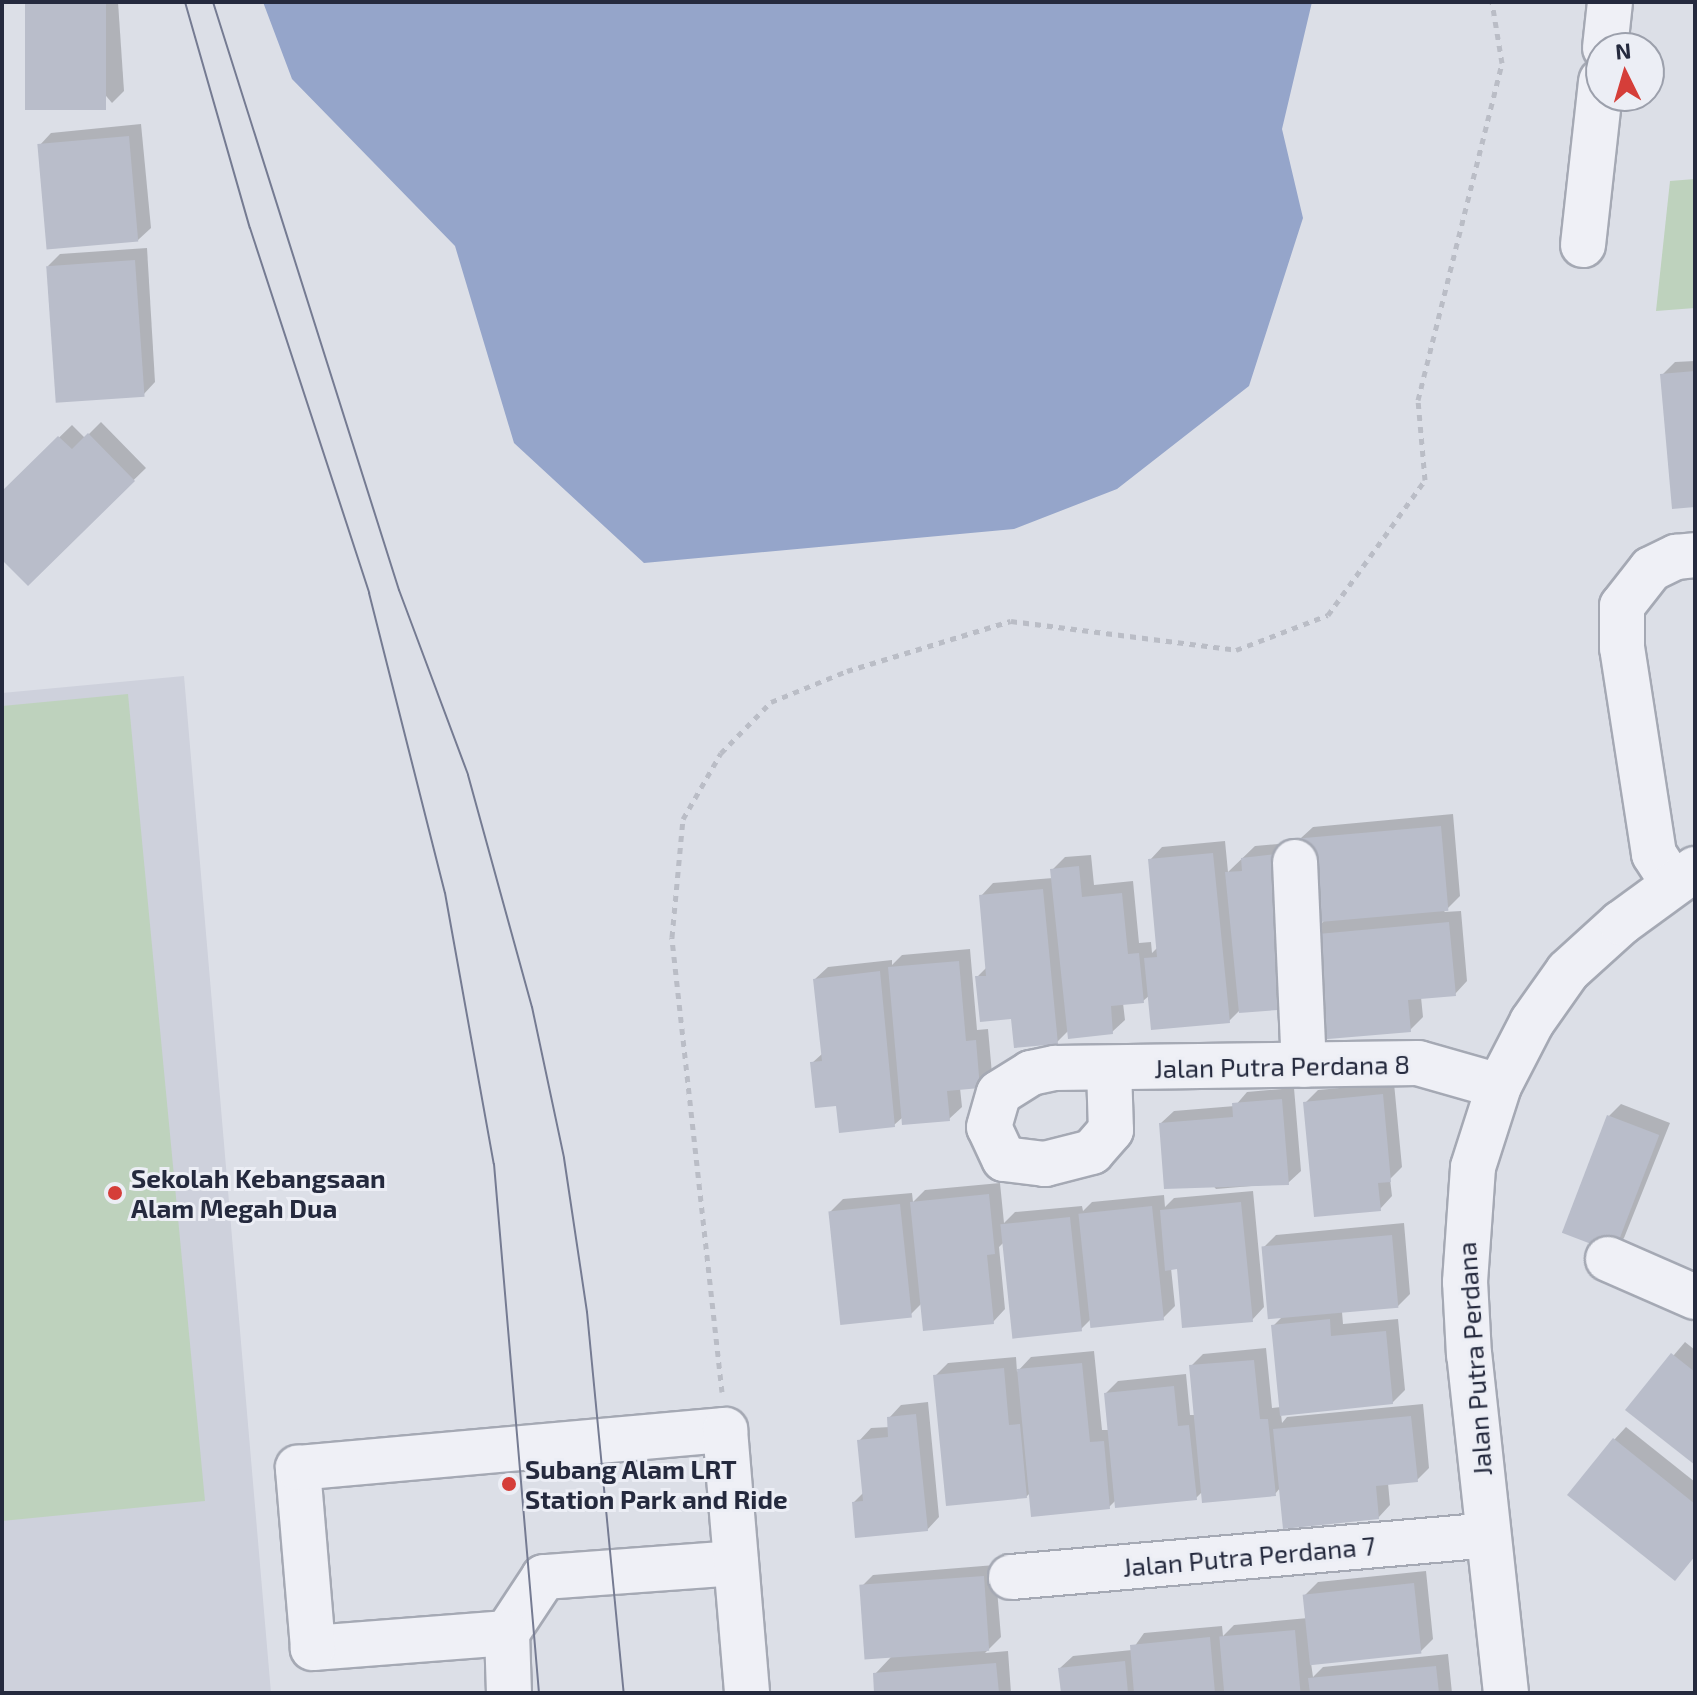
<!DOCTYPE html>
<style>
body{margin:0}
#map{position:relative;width:1697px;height:1695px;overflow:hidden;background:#dcdfe7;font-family:"Exo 2",sans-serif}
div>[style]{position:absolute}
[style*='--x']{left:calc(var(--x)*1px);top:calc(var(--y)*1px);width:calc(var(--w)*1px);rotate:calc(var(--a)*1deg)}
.built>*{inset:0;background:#ced1dc}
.green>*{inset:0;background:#bed2bd}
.water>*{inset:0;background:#95a5ca}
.shadow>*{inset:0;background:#0003}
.building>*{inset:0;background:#b9bdca;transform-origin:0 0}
.path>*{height:5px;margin-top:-2.5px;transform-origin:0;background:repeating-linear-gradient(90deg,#babdc6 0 6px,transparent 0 12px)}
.roads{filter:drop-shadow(2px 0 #a5a9b4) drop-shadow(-2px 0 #a5a9b4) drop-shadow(0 2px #a5a9b4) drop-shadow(0 -2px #a5a9b4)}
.minor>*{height:44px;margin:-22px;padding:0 22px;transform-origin:22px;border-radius:22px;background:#eff0f6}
.tram>*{height:2px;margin:-1px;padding:0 1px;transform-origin:1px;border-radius:1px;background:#757b92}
.dots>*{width:22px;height:22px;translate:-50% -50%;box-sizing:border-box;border:4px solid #eceef5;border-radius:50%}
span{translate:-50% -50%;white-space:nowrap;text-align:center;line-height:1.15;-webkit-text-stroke:6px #eceef5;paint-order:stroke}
.street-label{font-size:26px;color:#252a3e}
.poi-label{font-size:26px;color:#252a3e;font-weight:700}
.left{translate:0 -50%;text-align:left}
.frame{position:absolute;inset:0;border:4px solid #252a3e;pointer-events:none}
.north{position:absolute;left:1585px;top:32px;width:80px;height:80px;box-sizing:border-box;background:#eceef5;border:2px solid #9ca0ac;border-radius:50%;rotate:355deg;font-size:22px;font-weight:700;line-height:32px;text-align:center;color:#252a3e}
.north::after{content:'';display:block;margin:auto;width:28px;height:36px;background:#d53e39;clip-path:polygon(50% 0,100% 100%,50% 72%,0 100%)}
</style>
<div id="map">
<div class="built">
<i style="clip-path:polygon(184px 676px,271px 1693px,2px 1693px,2px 693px)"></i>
</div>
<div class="green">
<i style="clip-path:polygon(1695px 179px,1695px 308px,1656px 311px,1670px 181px)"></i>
<i style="clip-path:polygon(128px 694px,205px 1501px,2px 1521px,2px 706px)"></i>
</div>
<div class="water">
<i style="clip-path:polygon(263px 2px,1312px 2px,1282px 129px,1303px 218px,1249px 386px,1117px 489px,1014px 529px,644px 563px,514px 443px,455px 246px,292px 79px)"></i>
</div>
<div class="shadow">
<i style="clip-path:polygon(27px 2px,118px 2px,124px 91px,112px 103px)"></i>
<i style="clip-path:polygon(141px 124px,151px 228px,138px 240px,39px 146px,51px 133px)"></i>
<i style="clip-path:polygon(147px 248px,155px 382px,143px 395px,48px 266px,60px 254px)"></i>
<i style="clip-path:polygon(1695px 361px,1695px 505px,1662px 375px,1675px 362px)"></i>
<i style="clip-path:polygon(101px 422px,146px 468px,28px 583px,2px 557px,2px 493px,72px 425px,85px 438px)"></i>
<i style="clip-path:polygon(1453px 814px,1460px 896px,1444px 912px,1461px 911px,1467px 981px,1455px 994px,1421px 997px,1423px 1017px,1410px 1030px,1289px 996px,1277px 1008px,1241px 1009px,1229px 1021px,1150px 995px,1143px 1001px,1123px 1003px,1125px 1020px,1112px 1032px,1069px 1030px,1057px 1042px,1013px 1016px,977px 977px,987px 967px,981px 896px,993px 883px,1053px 878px,1052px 870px,1065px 857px,1091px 855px,1094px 885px,1133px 881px,1139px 943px,1151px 942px,1152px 953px,1158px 947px,1150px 860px,1162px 847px,1225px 841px,1228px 872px,1255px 846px,1289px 843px,1306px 938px,1325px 920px,1301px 838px,1313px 827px)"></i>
<i style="clip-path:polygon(970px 949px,977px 1030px,988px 1029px,992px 1074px,979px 1086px,960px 1088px,962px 1107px,949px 1119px,903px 1117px,894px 1125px,838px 1104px,812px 1063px,823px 1053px,815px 979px,828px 967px,892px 960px,892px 965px,902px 955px)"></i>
<i style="clip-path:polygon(1394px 1083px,1402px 1167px,1390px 1179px,1392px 1196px,1380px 1209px,1305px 1103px,1318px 1090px)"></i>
<i style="clip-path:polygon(1294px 1088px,1301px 1171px,1288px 1183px,1216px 1189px,1161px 1123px,1174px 1111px,1235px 1106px,1247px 1092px)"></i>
<i style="clip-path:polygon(1621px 1104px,1670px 1123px,1624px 1238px,1612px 1251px,1609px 1116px)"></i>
<i style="clip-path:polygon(1000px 1183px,1004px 1223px,1015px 1212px,1082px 1206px,1083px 1211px,1092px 1202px,1164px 1195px,1165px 1207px,1174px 1198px,1253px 1191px,1264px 1307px,1252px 1320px,1179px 1267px,1171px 1268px,1175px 1306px,1163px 1318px,1090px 1320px,1081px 1329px,1004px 1242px,999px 1247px,1005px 1309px,993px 1322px,922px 1303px,910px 1315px,830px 1212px,843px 1199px,912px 1193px,913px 1202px,925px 1190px)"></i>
<i style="clip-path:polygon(1404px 1223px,1410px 1294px,1398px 1306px,1342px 1312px,1343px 1324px,1398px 1319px,1405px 1390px,1392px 1403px,1281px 1414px,1282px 1423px,1287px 1417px,1423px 1404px,1429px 1468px,1417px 1480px,1388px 1483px,1390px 1505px,1378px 1518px,1280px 1488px,1275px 1494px,1203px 1491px,1196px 1498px,1116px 1500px,1109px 1507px,1031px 1492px,1026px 1497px,935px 1376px,948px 1363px,1016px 1357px,1017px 1372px,1031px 1357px,1094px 1351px,1102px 1430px,1109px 1430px,1106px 1393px,1118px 1381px,1186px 1374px,1190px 1415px,1195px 1415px,1191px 1366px,1203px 1354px,1266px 1348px,1272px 1408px,1281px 1407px,1273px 1326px,1282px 1317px,1264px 1247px,1276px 1235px)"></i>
<i style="clip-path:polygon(1685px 1342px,1695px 1350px,1695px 1462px,1628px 1409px)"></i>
<i style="clip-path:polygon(928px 1402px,939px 1517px,927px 1530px,854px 1502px,864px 1492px,859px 1441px,871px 1428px,890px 1427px,889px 1418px,901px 1405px)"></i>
<i style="clip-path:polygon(1626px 1427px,1695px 1482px,1695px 1556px,1675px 1578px,1614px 1440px)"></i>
<i style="clip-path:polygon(995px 1565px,1001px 1637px,985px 1653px,1008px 1651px,1011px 1693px,876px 1693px,875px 1674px,891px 1657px,861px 1587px,873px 1575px)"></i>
<i style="clip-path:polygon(1426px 1571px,1433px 1639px,1420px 1652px,1311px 1663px,1313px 1677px,1323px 1667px,1448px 1654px,1452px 1693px,1063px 1693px,1060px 1668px,1073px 1656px,1132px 1650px,1144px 1633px,1222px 1626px,1223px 1636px,1234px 1625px,1308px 1618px,1305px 1595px,1318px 1582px)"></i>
</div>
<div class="building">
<i style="left:25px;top:2px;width:81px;height:108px"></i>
<i style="left:129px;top:136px;width:106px;height:92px;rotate:85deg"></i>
<i style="left:135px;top:260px;width:137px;height:89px;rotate:86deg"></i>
<i style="clip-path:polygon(1695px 371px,1695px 507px,1672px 509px,1660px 374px)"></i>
<i style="clip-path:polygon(88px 433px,135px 481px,28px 586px,2px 560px,2px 491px,58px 436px,72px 449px)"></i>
<i style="left:1441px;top:826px;width:85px;height:143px;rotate:85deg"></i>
<i style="clip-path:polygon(1213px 853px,1230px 1023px,1151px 1030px,1144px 958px,1157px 957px,1148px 859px)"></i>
<i style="clip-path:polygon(1277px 854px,1298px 988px,1276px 990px,1278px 1010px,1239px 1013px,1225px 872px,1242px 871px,1241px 858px)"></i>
<i style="clip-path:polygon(1079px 866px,1082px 897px,1122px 893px,1128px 954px,1139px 953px,1144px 1003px,1111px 1006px,1113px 1034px,1068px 1039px,1050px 869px)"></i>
<i style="clip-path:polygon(1043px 889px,1058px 1044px,1014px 1048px,1011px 1019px,980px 1022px,975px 976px,986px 976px,979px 895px)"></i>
<i style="clip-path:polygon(1449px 922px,1456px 996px,1408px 1000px,1411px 1032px,1316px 1040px,1307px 935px)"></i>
<i style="clip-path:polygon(959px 961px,966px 1041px,976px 1040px,980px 1088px,947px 1091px,950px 1121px,902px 1125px,888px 967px)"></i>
<i style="clip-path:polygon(880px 971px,895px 1127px,839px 1133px,836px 1106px,815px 1108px,810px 1062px,822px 1061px,813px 979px)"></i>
<i style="clip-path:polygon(1383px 1094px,1391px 1182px,1378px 1183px,1381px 1211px,1314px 1217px,1303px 1102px)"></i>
<i style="clip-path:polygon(1282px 1099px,1289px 1185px,1164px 1189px,1159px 1123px,1233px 1117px,1232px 1103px)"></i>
<i style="left:1607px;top:1115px;width:56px;height:126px;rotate:21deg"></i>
<i style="clip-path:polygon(989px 1194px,995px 1254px,987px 1255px,994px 1324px,923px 1331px,910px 1202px)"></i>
<i style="clip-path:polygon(1241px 1202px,1253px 1322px,1182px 1328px,1177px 1269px,1165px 1271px,1160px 1210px)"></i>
<i style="left:900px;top:1204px;width:114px;height:72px;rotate:84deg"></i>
<i style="left:1152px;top:1206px;width:115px;height:74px;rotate:84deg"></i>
<i style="left:1070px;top:1217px;width:115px;height:70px;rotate:84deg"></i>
<i style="left:1392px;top:1235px;width:73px;height:131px;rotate:85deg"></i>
<i style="clip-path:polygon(1330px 1319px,1331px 1336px,1386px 1331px,1393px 1404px,1280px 1416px,1271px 1325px)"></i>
<i style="clip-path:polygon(1671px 1353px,1695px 1372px,1695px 1465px,1625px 1410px)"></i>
<i style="clip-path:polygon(1254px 1360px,1260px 1419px,1268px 1419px,1276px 1496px,1202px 1503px,1189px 1365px)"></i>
<i style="clip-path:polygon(1082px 1363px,1090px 1442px,1104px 1441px,1110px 1509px,1031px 1517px,1017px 1369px)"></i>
<i style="clip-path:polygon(1004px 1368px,1009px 1425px,1020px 1424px,1027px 1498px,946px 1506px,933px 1375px)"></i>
<i style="clip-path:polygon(1174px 1386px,1178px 1426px,1189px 1425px,1197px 1500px,1115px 1508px,1104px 1393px)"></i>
<i style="clip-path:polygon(916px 1414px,928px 1531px,855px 1538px,852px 1502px,863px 1501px,857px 1440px,888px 1437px,887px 1417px)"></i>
<i style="clip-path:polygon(1411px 1416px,1418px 1482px,1376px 1486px,1379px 1519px,1283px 1529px,1273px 1429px)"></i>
<i style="clip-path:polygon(1613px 1438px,1695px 1504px,1695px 1556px,1675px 1581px,1567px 1495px)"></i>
<i style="left:984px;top:1576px;width:75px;height:125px;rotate:86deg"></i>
<i style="left:1414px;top:1583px;width:71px;height:112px;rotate:84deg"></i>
<i style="left:1295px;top:1630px;width:63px;height:76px;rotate:85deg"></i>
<i style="clip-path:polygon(1210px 1637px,1215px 1693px,1134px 1693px,1130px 1645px)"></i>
<i style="clip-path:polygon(1125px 1661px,1128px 1693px,1061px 1693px,1058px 1668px)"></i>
<i style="clip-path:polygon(996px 1663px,999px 1693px,874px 1693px,873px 1673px)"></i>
<i style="clip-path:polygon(1436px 1666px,1439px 1693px,1310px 1693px,1308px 1678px)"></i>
</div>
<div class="path">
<i style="--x:722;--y:1392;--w:458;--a:-96.3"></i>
<i style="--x:672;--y:937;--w:119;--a:-84.7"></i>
<i style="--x:683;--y:819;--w:76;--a:-60.1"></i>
<i style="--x:721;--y:753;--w:71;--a:-45.6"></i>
<i style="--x:771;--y:702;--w:82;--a:-22.2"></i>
<i style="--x:847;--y:671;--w:171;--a:-17"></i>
<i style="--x:1011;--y:621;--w:227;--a:7.3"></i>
<i style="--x:1236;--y:650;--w:98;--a:-20.8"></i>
<i style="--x:1328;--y:615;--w:166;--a:-54.3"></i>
<i style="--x:1425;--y:480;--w:80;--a:-95"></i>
<i style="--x:1418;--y:400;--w:347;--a:-76"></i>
<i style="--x:1502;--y:63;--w:62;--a:-99.3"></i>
</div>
<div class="roads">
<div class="minor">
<i style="--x:1605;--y:48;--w:46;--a:-83.8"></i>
<i style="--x:1583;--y:245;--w:165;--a:-83.7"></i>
<i style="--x:1295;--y:862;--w:203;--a:87.5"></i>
<i style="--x:1672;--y:882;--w:33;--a:-123"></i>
<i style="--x:1654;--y:854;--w:208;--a:-98.8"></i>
<i style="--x:1622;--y:648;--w:42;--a:-90"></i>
<i style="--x:1622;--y:606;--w:47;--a:-51.9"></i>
<i style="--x:1651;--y:569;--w:28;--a:-26"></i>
<i style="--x:1676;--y:557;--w:19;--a:-6"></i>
<i style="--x:1109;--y:1068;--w:62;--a:88.2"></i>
<i style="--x:1111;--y:1130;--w:29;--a:131"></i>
<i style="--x:1092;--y:1152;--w:49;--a:165.7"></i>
<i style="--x:1045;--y:1164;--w:41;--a:-173"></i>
<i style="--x:1004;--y:1159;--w:35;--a:-115"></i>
<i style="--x:989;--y:1127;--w:35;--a:-74"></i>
<i style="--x:999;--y:1093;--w:38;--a:-32"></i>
<i style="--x:1031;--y:1073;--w:25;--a:-12"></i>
<i style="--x:1055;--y:1068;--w:363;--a:-0.8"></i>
<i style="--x:1418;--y:1063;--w:84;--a:15.9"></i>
<i style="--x:1608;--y:1259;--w:95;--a:23.6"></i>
<i style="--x:736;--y:1563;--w:193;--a:175.8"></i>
<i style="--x:544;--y:1577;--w:67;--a:123.5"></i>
<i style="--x:507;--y:1633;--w:195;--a:175.6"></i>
<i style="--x:313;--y:1648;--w:181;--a:-94.8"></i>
<i style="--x:298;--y:1468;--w:429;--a:-5.1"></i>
<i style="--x:725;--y:1430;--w:264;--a:85.2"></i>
<i style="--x:1011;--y:1577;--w:478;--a:-5"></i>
<i style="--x:507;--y:1633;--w:60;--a:88.1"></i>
<i style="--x:1506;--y:1693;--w:340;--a:-96.2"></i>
<i style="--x:1469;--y:1355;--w:73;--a:-93.1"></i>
<i style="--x:1465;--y:1282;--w:115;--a:-86"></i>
<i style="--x:1473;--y:1167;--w:85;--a:-72.2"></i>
<i style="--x:1499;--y:1086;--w:72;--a:-62.7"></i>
<i style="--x:1532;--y:1022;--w:62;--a:-54.8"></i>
<i style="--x:1568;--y:971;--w:72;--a:-42.2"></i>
<i style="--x:1621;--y:923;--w:92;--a:-36.1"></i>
</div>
</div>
<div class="tram">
<i style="--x:185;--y:2;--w:235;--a:74"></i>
<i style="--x:250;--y:228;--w:384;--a:71.9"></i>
<i style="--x:369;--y:593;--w:309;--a:75.8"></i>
<i style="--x:445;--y:893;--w:275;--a:79.8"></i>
<i style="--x:494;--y:1164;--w:531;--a:85.14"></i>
<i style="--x:213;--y:2;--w:617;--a:72.45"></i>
<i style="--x:399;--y:590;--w:197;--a:69.5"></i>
<i style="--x:468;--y:775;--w:241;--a:74.6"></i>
<i style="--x:532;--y:1007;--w:154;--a:78"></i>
<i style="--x:564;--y:1158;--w:156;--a:81.5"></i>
<i style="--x:587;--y:1312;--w:383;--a:84.5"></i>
</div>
<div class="dots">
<i style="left:115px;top:1193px;background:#d53e39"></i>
<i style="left:509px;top:1484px;background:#d53e39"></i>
</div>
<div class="street-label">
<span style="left:1282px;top:1066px;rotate:-1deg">Jalan Putra Perdana 8</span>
<span style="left:1474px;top:1359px;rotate:-94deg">Jalan Putra Perdana</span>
<span style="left:1249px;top:1556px;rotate:-5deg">Jalan Putra Perdana 7</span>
</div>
<div class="poi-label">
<span class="left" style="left:131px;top:1193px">Sekolah Kebangsaan<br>Alam Megah Dua</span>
<span class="left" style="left:525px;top:1484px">Subang Alam LRT<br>Station Park and Ride</span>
</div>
<div class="frame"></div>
<div class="north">N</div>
</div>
